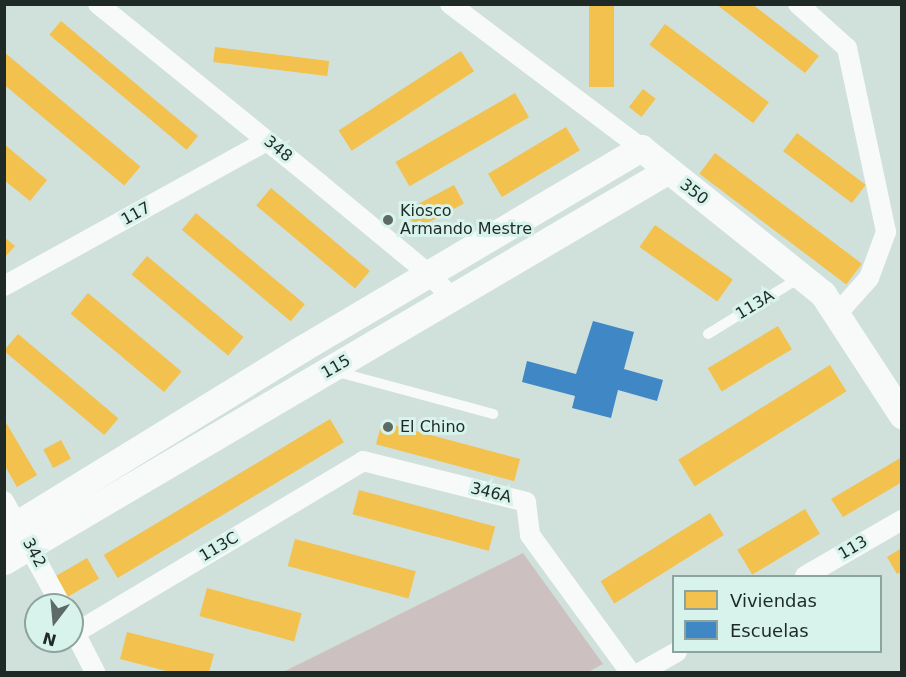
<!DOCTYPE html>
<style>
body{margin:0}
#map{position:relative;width:906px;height:677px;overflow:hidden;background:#d0e0db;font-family:"DejaVu Sans",sans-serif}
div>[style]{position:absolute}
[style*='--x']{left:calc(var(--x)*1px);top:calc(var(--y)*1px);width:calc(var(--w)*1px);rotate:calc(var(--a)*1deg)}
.green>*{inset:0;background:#ccc1c0}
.homes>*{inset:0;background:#f2c14e;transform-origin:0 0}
.schools>*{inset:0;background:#3f88c5}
.lane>*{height:10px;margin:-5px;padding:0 5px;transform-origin:5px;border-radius:5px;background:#f8fafa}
.street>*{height:20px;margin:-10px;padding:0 10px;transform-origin:10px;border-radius:10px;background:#f8fafa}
.secondary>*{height:27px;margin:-13.5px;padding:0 13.5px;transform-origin:13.5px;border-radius:13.5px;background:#f8fafa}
.dots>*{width:16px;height:16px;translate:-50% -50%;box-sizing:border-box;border:3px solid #d7f3eb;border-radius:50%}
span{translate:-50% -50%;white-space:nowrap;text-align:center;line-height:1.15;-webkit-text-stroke:6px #d7f3eb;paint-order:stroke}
.street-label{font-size:16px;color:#1f2a27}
.poi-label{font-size:16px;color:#1f2a27}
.left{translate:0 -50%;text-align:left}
.frame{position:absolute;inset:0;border:6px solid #1f2a27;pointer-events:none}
.legend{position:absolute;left:672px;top:575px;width:210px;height:78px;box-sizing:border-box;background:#d7f3eb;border:2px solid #8da39d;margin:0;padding:8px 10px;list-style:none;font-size:18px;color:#1f2a27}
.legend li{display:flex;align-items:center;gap:12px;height:30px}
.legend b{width:30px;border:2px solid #8da39d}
.north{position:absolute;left:24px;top:593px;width:60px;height:60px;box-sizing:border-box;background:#d7f3eb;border:2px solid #8da39d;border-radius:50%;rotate:196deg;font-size:16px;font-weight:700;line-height:24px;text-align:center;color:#1f2a27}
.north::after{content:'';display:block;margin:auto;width:21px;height:27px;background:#5d6a66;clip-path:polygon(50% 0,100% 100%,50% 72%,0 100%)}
</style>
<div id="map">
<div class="green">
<i style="clip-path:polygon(523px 553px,603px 664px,588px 672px,283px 672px)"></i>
</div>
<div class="homes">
<i style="left:589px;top:4px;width:25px;height:83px"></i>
<i style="clip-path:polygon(716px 4px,752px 4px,819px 56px,805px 73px)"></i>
<i style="left:61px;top:21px;width:179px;height:18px;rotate:40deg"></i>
<i style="left:665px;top:24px;width:130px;height:26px;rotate:37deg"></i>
<i style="left:215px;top:47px;width:115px;height:15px;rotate:7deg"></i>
<i style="left:461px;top:51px;width:24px;height:146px;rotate:57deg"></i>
<i style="left:4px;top:52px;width:178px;height:25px;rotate:40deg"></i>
<i style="left:643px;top:89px;width:16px;height:23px;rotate:38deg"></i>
<i style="left:515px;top:93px;width:28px;height:138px;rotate:60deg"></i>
<i style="left:566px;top:127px;width:27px;height:91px;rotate:59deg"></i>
<i style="left:797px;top:133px;width:86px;height:23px;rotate:37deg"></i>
<i style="clip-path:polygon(4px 144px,47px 180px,30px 201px,4px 180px)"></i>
<i style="left:715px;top:153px;width:184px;height:26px;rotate:37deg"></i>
<i style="left:454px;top:185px;width:21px;height:54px;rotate:62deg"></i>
<i style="left:271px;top:188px;width:129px;height:23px;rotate:40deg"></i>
<i style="left:196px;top:213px;width:142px;height:22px;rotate:40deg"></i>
<i style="left:655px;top:225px;width:95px;height:27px;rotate:35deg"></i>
<i style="clip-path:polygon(4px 237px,15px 246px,4px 258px)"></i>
<i style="left:147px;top:256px;width:126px;height:24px;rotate:40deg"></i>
<i style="left:88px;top:293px;width:122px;height:27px;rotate:40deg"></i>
<i style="left:778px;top:326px;width:27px;height:82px;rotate:59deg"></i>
<i style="left:18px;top:334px;width:131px;height:22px;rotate:40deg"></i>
<i style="left:830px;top:365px;width:31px;height:179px;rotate:58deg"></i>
<i style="left:330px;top:419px;width:27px;height:264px;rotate:59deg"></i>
<i style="clip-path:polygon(5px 421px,37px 475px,17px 487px,5px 466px)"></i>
<i style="left:382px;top:422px;width:143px;height:23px;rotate:15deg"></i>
<i style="left:61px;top:440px;width:21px;height:20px;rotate:62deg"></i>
<i style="clip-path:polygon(902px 457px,902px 482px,843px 517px,831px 499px)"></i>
<i style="left:359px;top:490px;width:141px;height:25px;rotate:15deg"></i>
<i style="left:805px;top:509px;width:29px;height:79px;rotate:59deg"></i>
<i style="left:710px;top:513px;width:26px;height:129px;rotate:58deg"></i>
<i style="left:295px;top:539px;width:125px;height:28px;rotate:15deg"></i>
<i style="clip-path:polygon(902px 548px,902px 571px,897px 574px,887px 557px)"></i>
<i style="left:87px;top:558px;width:24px;height:38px;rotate:60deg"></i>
<i style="left:207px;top:588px;width:98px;height:29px;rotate:15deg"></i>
<i style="clip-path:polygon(127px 632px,214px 654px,209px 672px,170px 672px,120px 659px)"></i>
</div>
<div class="schools">
<i style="clip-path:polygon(593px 321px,634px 332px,624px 369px,663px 380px,657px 401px,618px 390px,611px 418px,572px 408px,575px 396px,522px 382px,527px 361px,576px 374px)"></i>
</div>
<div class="lane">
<i style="--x:708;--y:334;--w:109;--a:-31.5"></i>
<i style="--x:334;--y:371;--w:165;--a:15.1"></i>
</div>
<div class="street">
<i style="--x:98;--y:4;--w:286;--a:39"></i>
<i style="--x:320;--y:184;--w:143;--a:39.6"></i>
<i style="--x:430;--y:275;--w:33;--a:46"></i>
<i style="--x:450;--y:4;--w:239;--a:37"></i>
<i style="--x:798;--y:4;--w:66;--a:41.9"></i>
<i style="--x:847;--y:48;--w:188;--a:78"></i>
<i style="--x:886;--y:232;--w:49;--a:110.3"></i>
<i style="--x:869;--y:278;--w:50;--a:131.7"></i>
<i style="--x:4;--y:286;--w:300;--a:-28.9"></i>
<i style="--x:4;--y:501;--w:119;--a:61.3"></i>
<i style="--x:805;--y:576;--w:112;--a:-30"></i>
<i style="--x:72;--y:627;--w:51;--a:62.9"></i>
<i style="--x:75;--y:633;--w:335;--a:-30.8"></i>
<i style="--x:363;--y:461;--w:168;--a:14.1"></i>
<i style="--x:526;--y:502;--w:33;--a:83"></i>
<i style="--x:530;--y:535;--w:170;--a:53.9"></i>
<i style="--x:641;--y:672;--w:41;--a:-29.1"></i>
</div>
<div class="secondary">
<i style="--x:4;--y:532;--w:351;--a:-31.6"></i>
<i style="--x:303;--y:348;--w:393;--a:-30.6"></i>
<i style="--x:641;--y:148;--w:233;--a:38.7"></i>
<i style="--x:823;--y:294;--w:145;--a:56.9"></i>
<i style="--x:4;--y:561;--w:769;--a:-30.47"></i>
</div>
<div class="dots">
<i style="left:388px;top:220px;background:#5d6a66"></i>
<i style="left:388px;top:427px;background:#5d6a66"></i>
</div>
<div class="street-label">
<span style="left:278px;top:149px;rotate:39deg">348</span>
<span style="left:694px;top:192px;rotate:38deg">350</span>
<span style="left:136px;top:214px;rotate:-29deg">117</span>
<span style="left:755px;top:305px;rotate:-31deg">113A</span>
<span style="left:336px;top:367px;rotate:-30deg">115</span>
<span style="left:491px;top:493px;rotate:14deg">346A</span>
<span style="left:219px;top:547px;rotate:-31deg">113C</span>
<span style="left:853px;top:548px;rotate:-30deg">113</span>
<span style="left:34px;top:553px;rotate:62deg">342</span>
</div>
<div class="poi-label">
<span class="left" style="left:400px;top:220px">Kiosco<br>Armando Mestre</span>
<span class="left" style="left:400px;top:427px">El Chino</span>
</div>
<div class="frame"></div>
<ul class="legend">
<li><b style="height:16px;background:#f2c14e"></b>Viviendas</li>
<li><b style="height:16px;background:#3f88c5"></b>Escuelas</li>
</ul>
<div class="north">N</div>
</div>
